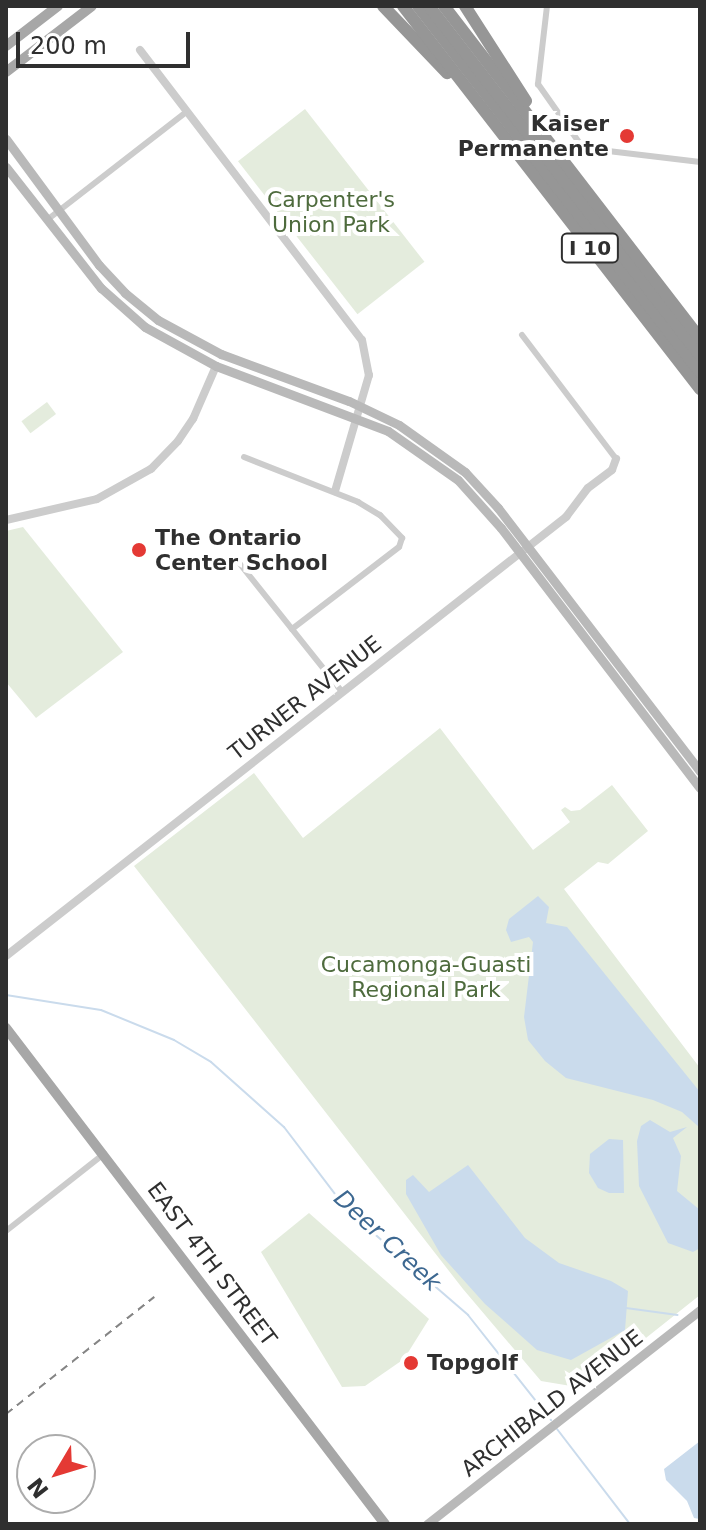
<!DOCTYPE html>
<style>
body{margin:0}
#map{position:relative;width:706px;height:1530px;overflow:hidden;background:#fff;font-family:"DejaVu Sans",sans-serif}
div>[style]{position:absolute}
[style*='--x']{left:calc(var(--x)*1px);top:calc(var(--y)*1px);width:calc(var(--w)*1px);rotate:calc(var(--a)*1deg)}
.green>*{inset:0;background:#e4ecdd;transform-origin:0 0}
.water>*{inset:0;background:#cadbec}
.stream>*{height:2px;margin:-1px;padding:0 1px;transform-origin:1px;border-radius:1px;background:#cadbec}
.minor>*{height:6px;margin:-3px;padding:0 3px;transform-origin:3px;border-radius:3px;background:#ccc}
.tertiary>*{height:8px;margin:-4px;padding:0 4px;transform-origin:4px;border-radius:4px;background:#ccc}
.secondary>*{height:9px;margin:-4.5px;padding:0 4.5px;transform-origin:4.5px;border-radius:4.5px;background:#b9b9b9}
.primary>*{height:10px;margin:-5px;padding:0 5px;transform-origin:5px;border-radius:5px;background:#a7a7a7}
.motorway>*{height:12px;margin:-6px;padding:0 6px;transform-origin:6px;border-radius:6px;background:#969696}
.rail>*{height:2px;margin-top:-1px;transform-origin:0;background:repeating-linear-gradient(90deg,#848484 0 8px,transparent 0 14px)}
.dots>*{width:22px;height:22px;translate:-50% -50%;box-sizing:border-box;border:4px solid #fff;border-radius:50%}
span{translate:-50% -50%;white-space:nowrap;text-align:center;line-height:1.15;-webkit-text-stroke:8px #fff;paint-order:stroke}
.shield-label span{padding:2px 6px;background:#fff;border:2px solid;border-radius:6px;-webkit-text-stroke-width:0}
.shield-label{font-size:20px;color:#2f2f2f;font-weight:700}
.poi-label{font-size:22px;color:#2f2f2f;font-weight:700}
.right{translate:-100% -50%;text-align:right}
.left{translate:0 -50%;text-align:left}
.park-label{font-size:22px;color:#4e6b3d}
.street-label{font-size:22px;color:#2f2f2f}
.water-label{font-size:24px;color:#3d6891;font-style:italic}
.frame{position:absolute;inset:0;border:8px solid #2f2f2f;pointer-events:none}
.north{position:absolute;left:16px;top:1434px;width:80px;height:80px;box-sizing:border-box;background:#fff;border:2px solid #acacac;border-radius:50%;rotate:232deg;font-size:22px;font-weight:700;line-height:32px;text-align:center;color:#2f2f2f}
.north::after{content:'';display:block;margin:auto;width:28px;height:36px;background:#e43934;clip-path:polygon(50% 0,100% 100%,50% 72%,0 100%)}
.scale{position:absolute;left:16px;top:32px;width:174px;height:36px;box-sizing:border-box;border:4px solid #2f2f2f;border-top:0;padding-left:10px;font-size:24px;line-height:28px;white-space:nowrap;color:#2f2f2f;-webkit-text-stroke:6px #fff;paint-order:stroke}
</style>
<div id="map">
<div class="green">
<i style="left:305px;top:109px;width:194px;height:85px;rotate:52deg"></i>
<i style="left:47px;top:402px;width:15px;height:32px;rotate:53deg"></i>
<i style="clip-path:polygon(23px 527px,123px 652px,36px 718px,6px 682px,6px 531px)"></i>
<i style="clip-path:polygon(440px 728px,533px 850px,570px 822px,561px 810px,565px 807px,571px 811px,580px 810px,612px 785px,648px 831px,608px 864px,598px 862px,564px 889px,700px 1068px,700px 1295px,583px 1388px,541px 1381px,463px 1289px,134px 866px,254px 773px,303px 838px)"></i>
<i style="clip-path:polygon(309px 1213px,429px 1319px,404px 1359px,365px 1386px,342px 1387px,261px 1252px)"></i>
</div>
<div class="water">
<i style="clip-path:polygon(538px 896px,549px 907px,546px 923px,567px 927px,700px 1092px,700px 1128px,682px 1112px,653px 1100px,566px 1078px,545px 1061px,528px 1040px,524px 1017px,533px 942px,529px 937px,511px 942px,506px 930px,509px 919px)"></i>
<i style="clip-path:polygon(650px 1120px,670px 1132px,687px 1127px,673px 1138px,681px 1156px,677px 1191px,700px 1210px,700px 1248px,693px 1252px,668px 1243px,639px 1186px,637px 1141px,641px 1126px)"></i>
<i style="clip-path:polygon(609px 1139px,623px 1140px,624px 1193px,609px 1193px,598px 1188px,589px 1173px,590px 1154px)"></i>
<i style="clip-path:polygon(468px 1165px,525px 1238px,559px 1263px,611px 1281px,628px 1291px,625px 1330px,571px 1360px,537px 1350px,485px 1304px,441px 1255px,406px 1194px,406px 1180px,413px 1175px,429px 1192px)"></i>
<i style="clip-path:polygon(700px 1441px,700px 1519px,694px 1518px,687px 1501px,666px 1480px,664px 1469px)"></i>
</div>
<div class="stream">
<i style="--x:6;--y:995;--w:96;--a:9"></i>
<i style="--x:101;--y:1010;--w:79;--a:22.3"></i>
<i style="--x:174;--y:1040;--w:43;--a:30.7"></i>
<i style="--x:211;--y:1062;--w:98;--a:41.7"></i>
<i style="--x:284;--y:1127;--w:106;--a:52.7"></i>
<i style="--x:348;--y:1211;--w:159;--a:40.9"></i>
<i style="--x:468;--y:1315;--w:134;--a:51.7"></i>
<i style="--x:626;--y:1308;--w:52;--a:7.7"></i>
<i style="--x:557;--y:1429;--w:120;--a:52.5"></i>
</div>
<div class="minor">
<i style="--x:547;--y:6;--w:79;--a:96.6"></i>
<i style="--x:538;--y:84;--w:78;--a:54.9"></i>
<i style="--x:583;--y:148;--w:118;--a:6.8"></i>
<i style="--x:47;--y:220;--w:176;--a:-37.8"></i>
<i style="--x:522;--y:335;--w:156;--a:52.8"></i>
<i style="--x:244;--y:457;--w:123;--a:21.5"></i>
<i style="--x:358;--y:502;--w:26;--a:31"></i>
<i style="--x:380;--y:515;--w:32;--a:46"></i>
<i style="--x:402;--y:538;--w:9;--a:108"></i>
<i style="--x:399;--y:547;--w:135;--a:142.5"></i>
<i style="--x:240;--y:564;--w:164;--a:51.4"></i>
<i style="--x:6;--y:1231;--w:125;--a:-38.2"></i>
</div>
<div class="tertiary">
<i style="--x:140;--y:50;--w:365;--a:52.6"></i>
<i style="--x:362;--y:340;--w:36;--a:79"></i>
<i style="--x:369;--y:375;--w:121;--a:106.3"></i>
<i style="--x:6;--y:520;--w:93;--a:-13"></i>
<i style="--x:97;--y:499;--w:62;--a:-29.1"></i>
<i style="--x:151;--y:469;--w:39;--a:-46"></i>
<i style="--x:178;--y:441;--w:27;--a:-56"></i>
<i style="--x:193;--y:419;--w:58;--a:-66.5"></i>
<i style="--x:6;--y:956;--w:712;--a:-38.09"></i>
<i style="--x:566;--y:517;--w:36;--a:-53"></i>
<i style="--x:588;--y:488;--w:30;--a:-37"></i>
<i style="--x:612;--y:470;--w:12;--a:-70"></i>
</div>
<div class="secondary">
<i style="--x:6;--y:139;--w:157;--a:53.6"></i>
<i style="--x:99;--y:265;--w:38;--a:47"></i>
<i style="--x:125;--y:293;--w:43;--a:39.3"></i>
<i style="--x:158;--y:320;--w:72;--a:28.4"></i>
<i style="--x:221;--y:354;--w:136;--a:20.2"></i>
<i style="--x:349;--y:401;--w:55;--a:25.6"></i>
<i style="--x:399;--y:425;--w:81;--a:35.5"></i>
<i style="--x:465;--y:472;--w:49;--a:47.5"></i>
<i style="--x:498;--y:508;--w:332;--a:52.5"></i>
<i style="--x:6;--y:167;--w:154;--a:51.9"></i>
<i style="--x:101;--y:288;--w:59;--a:41.6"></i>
<i style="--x:145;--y:327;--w:81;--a:28.8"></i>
<i style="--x:216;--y:366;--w:184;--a:20.7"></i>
<i style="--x:388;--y:431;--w:85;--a:35"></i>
<i style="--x:458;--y:480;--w:64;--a:48.1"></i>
<i style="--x:501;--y:528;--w:327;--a:52.6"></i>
<i style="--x:427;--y:1524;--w:347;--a:-38.1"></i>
</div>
<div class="primary">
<i style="--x:6;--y:46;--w:66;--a:-37.6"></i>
<i style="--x:6;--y:72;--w:108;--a:-37.5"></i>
<i style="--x:6;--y:1028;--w:624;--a:52.62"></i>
</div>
<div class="motorway">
<i style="--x:383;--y:6;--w:93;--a:46.3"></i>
<i style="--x:403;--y:6;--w:485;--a:52.2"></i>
<i style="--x:418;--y:6;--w:462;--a:52.4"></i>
<i style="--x:429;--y:6;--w:442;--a:52.2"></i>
<i style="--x:444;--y:6;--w:420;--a:52.4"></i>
<i style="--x:465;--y:6;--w:113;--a:57.3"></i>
</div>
<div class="rail">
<i style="--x:6;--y:1414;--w:189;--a:-38.3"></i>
</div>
<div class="dots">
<i style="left:627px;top:136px;background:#e43934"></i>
<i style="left:139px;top:550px;background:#e43934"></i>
<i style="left:411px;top:1363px;background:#e43934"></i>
</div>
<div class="shield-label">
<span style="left:590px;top:248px">I 10</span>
</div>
<div class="poi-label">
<span class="right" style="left:609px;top:136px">Kaiser<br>Permanente</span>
<span class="left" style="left:155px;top:550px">The Ontario<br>Center School</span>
<span class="left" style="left:427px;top:1363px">Topgolf</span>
</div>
<div class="park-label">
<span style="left:331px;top:212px">Carpenter's<br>Union Park</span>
<span style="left:426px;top:977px">Cucamonga-Guasti<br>Regional Park</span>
</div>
<div class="street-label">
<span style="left:305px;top:698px;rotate:-38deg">TURNER AVENUE</span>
<span style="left:212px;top:1264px;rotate:53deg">EAST 4TH STREET</span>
<span style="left:552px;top:1403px;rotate:-38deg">ARCHIBALD AVENUE</span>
</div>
<div class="water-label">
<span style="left:387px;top:1241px;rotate:43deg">Deer Creek</span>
</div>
<div class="frame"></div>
<div class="north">N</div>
<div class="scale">200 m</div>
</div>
